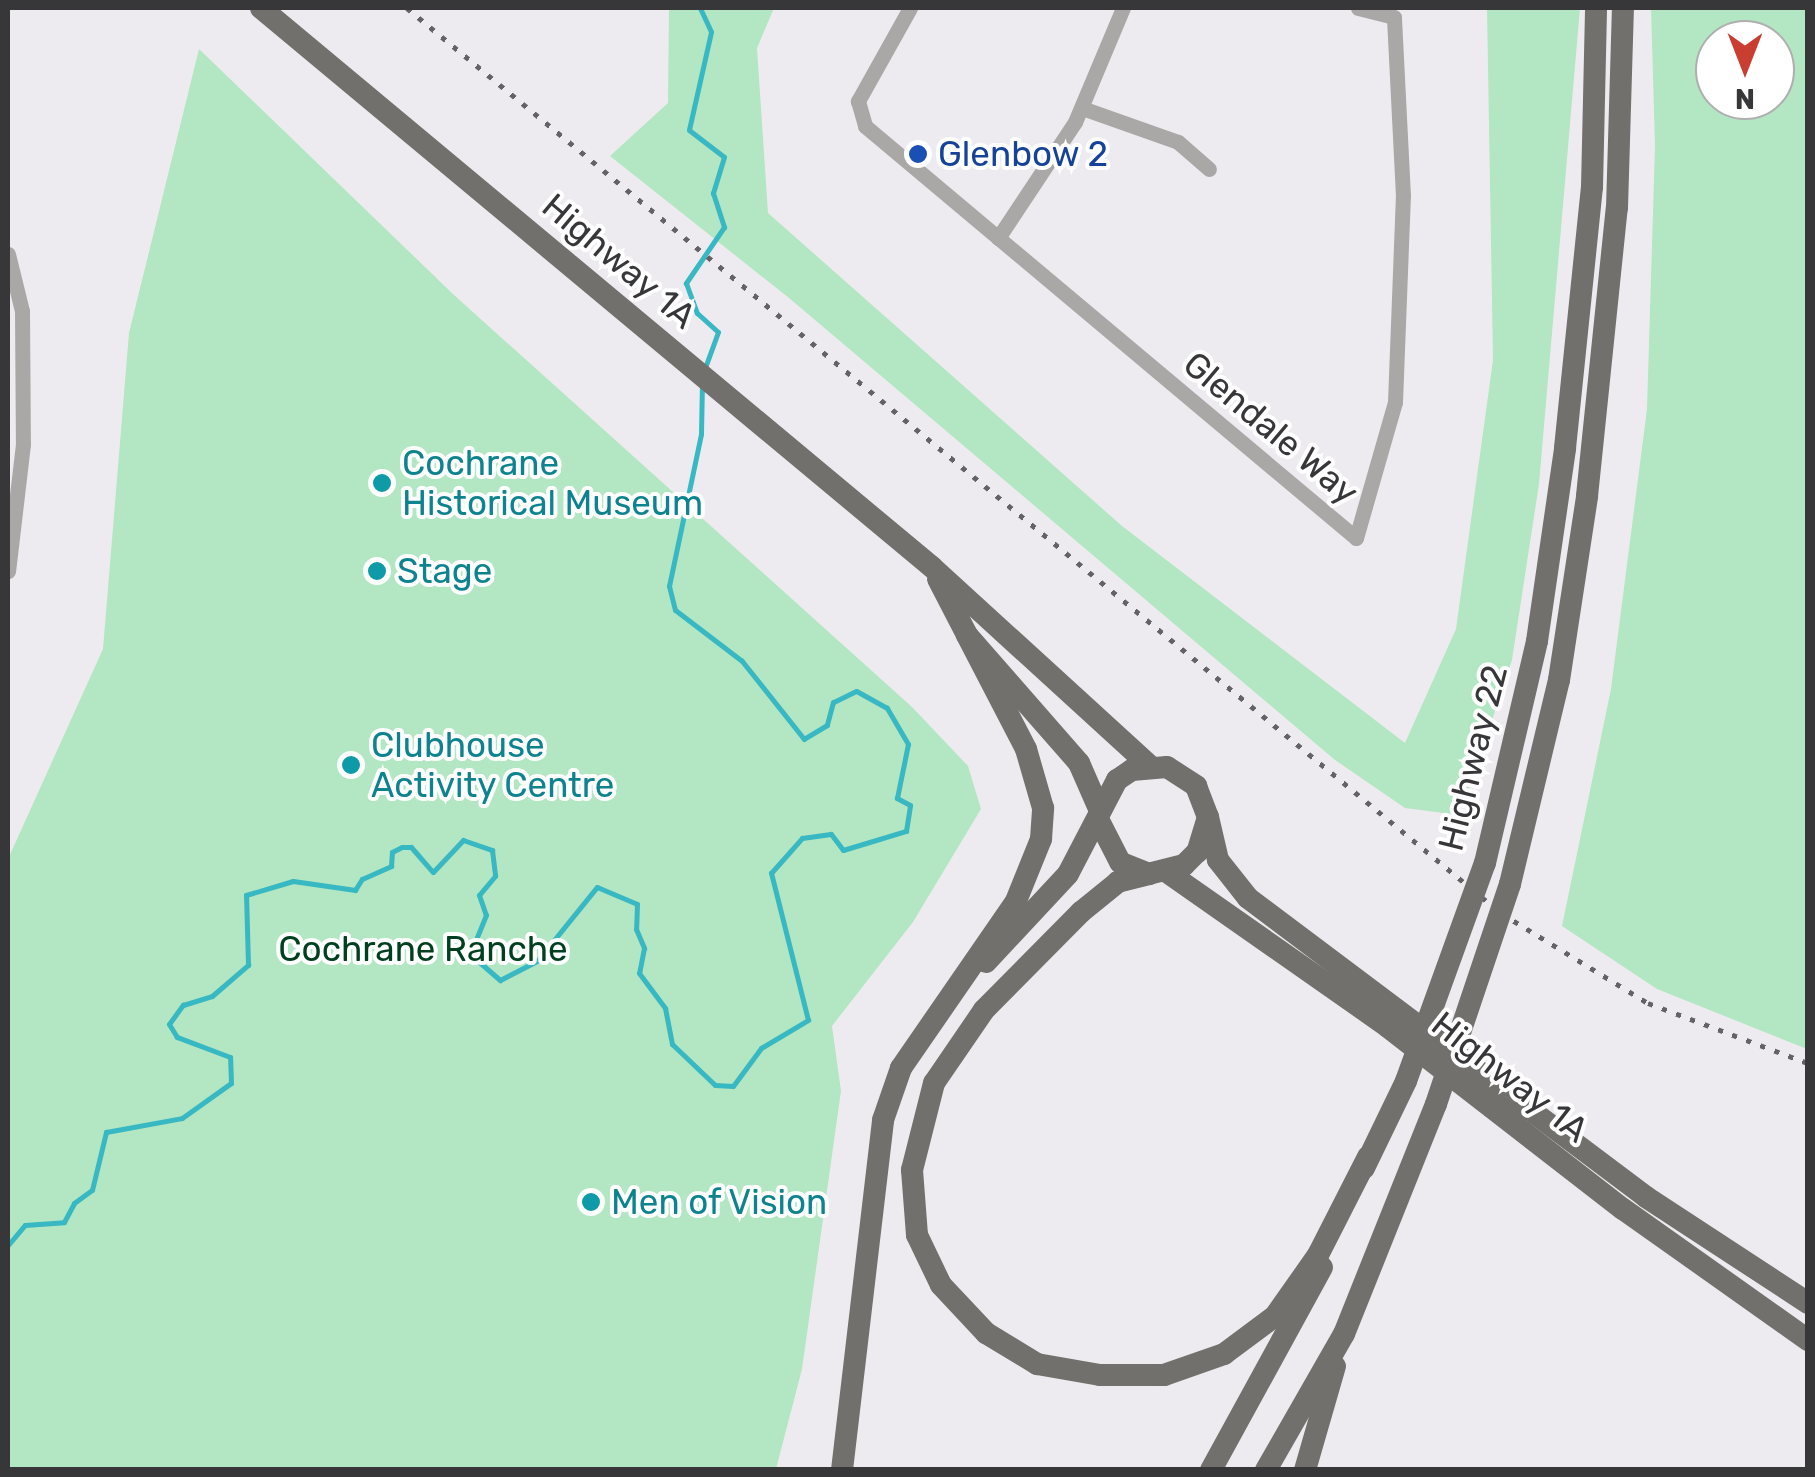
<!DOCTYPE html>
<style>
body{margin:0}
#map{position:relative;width:1815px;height:1477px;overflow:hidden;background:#eeebf0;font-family:Rubik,sans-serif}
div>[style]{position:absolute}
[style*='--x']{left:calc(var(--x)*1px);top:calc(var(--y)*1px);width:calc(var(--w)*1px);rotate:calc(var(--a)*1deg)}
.green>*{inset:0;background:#b3e6c2}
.stream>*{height:5px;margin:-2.5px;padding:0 2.5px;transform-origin:2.5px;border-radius:2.5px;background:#37b8c3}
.minor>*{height:15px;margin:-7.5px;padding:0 7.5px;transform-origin:7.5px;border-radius:7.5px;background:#aaa8a6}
.primary>*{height:22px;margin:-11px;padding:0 11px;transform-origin:11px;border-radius:11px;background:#72706c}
.rail>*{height:5px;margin-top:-2.5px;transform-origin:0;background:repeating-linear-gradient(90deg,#646265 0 5px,transparent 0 15px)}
.primary-bridge>*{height:22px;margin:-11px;padding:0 11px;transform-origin:11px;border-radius:11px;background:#72706c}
.dots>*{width:28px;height:28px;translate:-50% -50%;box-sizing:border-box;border:5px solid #fff;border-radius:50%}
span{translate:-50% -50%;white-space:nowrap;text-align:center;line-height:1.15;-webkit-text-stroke:8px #fff;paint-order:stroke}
.transit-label{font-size:35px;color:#164399}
.left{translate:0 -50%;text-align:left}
.street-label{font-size:35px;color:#373638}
.culture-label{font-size:35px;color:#0d838f}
.park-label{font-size:35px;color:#00401f}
.frame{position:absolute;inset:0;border:10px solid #373638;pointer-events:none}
.north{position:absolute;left:1695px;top:20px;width:100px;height:100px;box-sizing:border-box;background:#fff;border:2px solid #afafaf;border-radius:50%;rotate:180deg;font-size:28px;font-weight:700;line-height:40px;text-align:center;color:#373638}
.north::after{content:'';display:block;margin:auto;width:35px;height:45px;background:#ca3d31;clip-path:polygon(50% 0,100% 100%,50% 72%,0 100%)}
</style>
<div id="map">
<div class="green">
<i style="clip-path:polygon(669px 8px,774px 8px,757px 48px,768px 213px,1122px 526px,1405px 743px,1456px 629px,1493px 360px,1487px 8px,1580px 8px,1539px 484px,1512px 660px,1465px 801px,1451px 814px,1405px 808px,1335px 760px,789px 298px,610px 156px,668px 103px)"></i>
<i style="clip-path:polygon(evenodd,1651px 8px,1807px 8px,1807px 1049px,1657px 989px,1562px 926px,1611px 689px,1647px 409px,1655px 146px,1651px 8px,1775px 40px,1775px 100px,1715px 100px,1715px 40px,1775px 40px)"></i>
<i style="clip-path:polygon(199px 49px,454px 295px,912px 707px,968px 766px,981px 809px,913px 922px,832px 1026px,841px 1091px,802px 1369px,776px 1469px,8px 1469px,8px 859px,103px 649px,129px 333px)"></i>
</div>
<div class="stream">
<i style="--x:700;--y:8;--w:26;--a:65"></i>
<i style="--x:711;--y:32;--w:100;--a:102.7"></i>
<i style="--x:689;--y:130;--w:44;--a:37.6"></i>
<i style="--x:724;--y:157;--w:38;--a:107"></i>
<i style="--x:713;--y:193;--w:36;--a:72"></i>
<i style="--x:724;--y:227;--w:68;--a:124.2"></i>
<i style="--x:686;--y:283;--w:32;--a:70"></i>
<i style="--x:697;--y:313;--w:28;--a:42"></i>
<i style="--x:718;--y:332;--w:38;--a:110"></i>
<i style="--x:8;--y:1245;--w:26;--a:-50"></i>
<i style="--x:25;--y:1225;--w:39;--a:-4"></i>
<i style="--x:64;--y:1222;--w:21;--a:-62"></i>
<i style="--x:74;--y:1203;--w:22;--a:-36"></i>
<i style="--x:92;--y:1190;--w:60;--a:-76.4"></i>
<i style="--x:106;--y:1132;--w:77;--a:-10.4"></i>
<i style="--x:182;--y:1118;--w:60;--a:-35.5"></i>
<i style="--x:231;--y:1083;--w:26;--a:-92"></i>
<i style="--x:230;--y:1057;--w:57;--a:-159.3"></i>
<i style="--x:177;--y:1037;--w:15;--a:-122"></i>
<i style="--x:169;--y:1024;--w:24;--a:-54"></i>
<i style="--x:183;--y:1005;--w:30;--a:-17"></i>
<i style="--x:212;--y:996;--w:48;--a:-40.7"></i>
<i style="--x:248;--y:965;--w:70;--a:-91.6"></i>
<i style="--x:246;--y:895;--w:49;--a:-16.6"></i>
<i style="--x:293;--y:881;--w:63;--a:8.3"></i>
<i style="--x:355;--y:890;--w:13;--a:-58"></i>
<i style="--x:362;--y:879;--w:32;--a:-24"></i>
<i style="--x:391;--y:866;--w:14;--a:-86"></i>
<i style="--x:392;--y:852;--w:11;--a:-27"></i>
<i style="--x:402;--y:847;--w:9;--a:0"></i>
<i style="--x:411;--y:847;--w:33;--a:49"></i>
<i style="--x:433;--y:872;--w:44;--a:-46.8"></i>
<i style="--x:463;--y:840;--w:31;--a:19"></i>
<i style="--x:492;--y:850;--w:26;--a:83"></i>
<i style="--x:495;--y:876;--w:25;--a:130"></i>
<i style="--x:479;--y:895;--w:21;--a:71"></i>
<i style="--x:486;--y:915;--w:42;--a:112.3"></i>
<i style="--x:470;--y:954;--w:40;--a:41"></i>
<i style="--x:500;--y:980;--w:42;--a:-27.2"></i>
<i style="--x:537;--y:961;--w:95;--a:-51"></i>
<i style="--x:597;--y:887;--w:43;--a:23"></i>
<i style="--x:637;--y:904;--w:25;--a:92"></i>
<i style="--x:636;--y:929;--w:21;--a:67"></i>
<i style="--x:644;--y:948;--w:25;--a:101"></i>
<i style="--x:639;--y:973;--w:44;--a:53.4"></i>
<i style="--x:665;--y:1008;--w:37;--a:79"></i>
<i style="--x:672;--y:1044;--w:59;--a:43.6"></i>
<i style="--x:715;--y:1085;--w:18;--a:3"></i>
<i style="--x:733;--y:1086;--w:47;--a:-53.6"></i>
<i style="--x:761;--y:1048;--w:55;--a:-30.8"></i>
<i style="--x:808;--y:1020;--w:152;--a:-104.1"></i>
<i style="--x:771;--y:873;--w:47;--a:-48.5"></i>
<i style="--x:802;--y:838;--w:29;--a:-8"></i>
<i style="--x:831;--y:834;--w:20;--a:53"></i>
<i style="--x:843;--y:850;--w:66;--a:-16.8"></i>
<i style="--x:906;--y:831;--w:26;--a:-81"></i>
<i style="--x:910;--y:805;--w:15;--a:-152"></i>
<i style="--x:897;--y:798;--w:55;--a:-78.5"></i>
<i style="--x:908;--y:744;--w:42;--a:-120.3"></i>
<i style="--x:887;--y:708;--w:35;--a:-151"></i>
<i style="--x:856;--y:691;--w:25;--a:154"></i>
<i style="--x:833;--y:702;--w:24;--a:105"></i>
<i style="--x:827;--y:725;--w:27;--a:149"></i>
<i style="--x:804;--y:739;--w:100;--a:-128.5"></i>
<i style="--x:742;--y:661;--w:84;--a:-142.7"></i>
<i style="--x:675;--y:610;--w:25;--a:-104"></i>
<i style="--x:669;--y:586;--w:155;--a:-78.1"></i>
<i style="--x:701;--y:434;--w:50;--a:-88.9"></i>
</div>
<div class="minor">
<i style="--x:910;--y:8;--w:107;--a:119.2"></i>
<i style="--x:858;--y:101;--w:26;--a:74"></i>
<i style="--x:865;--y:126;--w:641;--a:40"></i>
<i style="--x:1356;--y:538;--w:141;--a:-74"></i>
<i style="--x:1395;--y:402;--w:206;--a:-87.8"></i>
<i style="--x:1403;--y:196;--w:179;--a:-92.9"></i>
<i style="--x:1394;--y:17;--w:37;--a:-166"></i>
<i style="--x:1082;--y:108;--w:102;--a:19.5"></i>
<i style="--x:1178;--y:142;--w:41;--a:41.1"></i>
<i style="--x:998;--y:238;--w:139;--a:-56.4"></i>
<i style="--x:1075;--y:122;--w:124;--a:-67.2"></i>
<i style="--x:8;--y:254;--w:59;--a:76.2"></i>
<i style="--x:22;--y:311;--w:133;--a:89.6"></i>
<i style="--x:23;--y:444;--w:128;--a:96.7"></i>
</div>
<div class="primary">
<i style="--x:261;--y:8;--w:873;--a:39.8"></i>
<i style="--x:932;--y:567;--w:295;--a:42.4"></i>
<i style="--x:938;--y:579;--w:63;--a:62.6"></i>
<i style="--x:967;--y:635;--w:170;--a:48.8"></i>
<i style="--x:1079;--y:763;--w:52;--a:66.4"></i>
<i style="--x:1208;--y:817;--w:44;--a:76.9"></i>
<i style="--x:1218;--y:860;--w:48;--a:51.7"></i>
<i style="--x:1248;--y:898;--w:498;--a:36.9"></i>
<i style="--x:1646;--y:1197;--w:194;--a:33.2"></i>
<i style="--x:1485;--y:863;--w:228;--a:-76.8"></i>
<i style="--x:1537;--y:641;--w:195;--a:-81.7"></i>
<i style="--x:1565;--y:448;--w:262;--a:-84.1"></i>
<i style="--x:1592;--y:187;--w:179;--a:-88.7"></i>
<i style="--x:1167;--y:872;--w:270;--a:35"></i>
<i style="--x:1388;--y:1027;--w:297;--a:37.8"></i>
<i style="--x:1623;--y:1209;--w:227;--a:35.3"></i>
<i style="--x:1149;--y:874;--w:32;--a:166"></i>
<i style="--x:1118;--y:882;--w:48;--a:141"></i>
<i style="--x:1081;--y:912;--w:138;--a:134.7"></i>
<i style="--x:984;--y:1010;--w:88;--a:124.4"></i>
<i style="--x:934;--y:1083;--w:90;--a:104.2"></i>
<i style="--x:912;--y:1170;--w:65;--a:85.6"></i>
<i style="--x:917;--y:1235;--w:55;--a:64.4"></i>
<i style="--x:941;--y:1285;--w:66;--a:46.8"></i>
<i style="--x:986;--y:1333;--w:60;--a:31.3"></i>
<i style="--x:1037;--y:1364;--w:64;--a:9.9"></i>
<i style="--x:1100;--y:1375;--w:64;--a:0"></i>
<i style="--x:1164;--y:1375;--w:64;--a:-19.3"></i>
<i style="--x:1224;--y:1354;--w:64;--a:-36.7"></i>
<i style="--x:1275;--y:1316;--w:75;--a:-54.8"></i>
<i style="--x:1318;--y:1255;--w:110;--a:-63"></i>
<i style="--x:1510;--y:884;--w:210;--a:-76.5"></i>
<i style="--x:1559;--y:680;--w:186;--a:-81.3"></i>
<i style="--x:1587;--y:496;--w:290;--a:-84.1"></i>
<i style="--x:1617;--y:208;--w:200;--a:-88.3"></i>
<i style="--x:986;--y:962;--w:120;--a:-47"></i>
<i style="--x:1068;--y:874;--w:106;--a:-62.5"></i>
<i style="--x:1117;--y:780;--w:18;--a:-34"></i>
<i style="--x:1132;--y:770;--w:35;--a:-5"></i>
<i style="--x:1167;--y:767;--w:35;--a:33"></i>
<i style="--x:1196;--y:786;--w:33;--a:69"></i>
<i style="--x:1208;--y:817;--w:37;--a:107"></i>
<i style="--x:1197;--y:852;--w:18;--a:135"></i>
<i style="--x:1184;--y:865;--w:36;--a:166"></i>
<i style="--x:1149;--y:874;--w:31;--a:-158"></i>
<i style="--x:1120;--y:862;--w:46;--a:-117.1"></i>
<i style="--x:1364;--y:1168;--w:97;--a:-64.2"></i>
<i style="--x:842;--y:1470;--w:352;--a:-83.3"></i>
<i style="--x:883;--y:1120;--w:55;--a:-70.9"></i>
<i style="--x:901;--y:1068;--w:203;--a:-55.4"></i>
<i style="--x:1016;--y:901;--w:67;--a:-68"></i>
<i style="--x:1041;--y:839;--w:31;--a:-86"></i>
<i style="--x:1043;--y:808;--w:61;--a:-106.1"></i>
<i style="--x:1026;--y:749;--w:128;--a:-117.4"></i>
<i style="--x:1211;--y:1470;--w:231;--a:-61.3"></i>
<i style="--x:1266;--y:1470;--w:157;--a:-60.2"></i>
<i style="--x:1344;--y:1334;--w:248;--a:-68.2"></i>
<i style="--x:1305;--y:1470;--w:108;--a:-73.9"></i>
</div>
<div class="rail">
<i style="--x:407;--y:8;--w:1420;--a:39.6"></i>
<i style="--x:1501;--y:913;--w:172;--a:31.5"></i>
<i style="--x:1648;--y:1003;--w:171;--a:20.6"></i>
</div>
<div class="primary-bridge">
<i style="--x:1406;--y:1081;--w:232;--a:-70.1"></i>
<i style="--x:1436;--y:1104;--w:232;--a:-71.4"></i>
</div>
<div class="dots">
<i style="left:918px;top:154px;background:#1a4fb4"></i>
<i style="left:382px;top:483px;background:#0f9aa8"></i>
<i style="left:377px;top:571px;background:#0f9aa8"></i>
<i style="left:351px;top:765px;background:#0f9aa8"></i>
<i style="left:591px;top:1202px;background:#0f9aa8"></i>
</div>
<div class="transit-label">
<span class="left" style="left:938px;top:154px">Glenbow 2</span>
</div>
<div class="street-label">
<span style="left:619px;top:261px;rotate:40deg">Highway 1A</span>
<span style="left:1271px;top:428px;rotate:40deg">Glendale Way</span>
<span style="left:1473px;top:758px;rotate:-76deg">Highway 22</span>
<span style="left:1510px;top:1077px;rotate:38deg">Highway 1A</span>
</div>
<div class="culture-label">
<span class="left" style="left:402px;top:483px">Cochrane<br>Historical Museum</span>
<span class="left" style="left:397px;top:571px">Stage</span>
<span class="left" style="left:371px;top:765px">Clubhouse<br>Activity Centre</span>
<span class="left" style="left:611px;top:1202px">Men of Vision</span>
</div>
<div class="park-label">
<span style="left:423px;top:949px">Cochrane Ranche</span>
</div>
<div class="frame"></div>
<div class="north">N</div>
</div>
